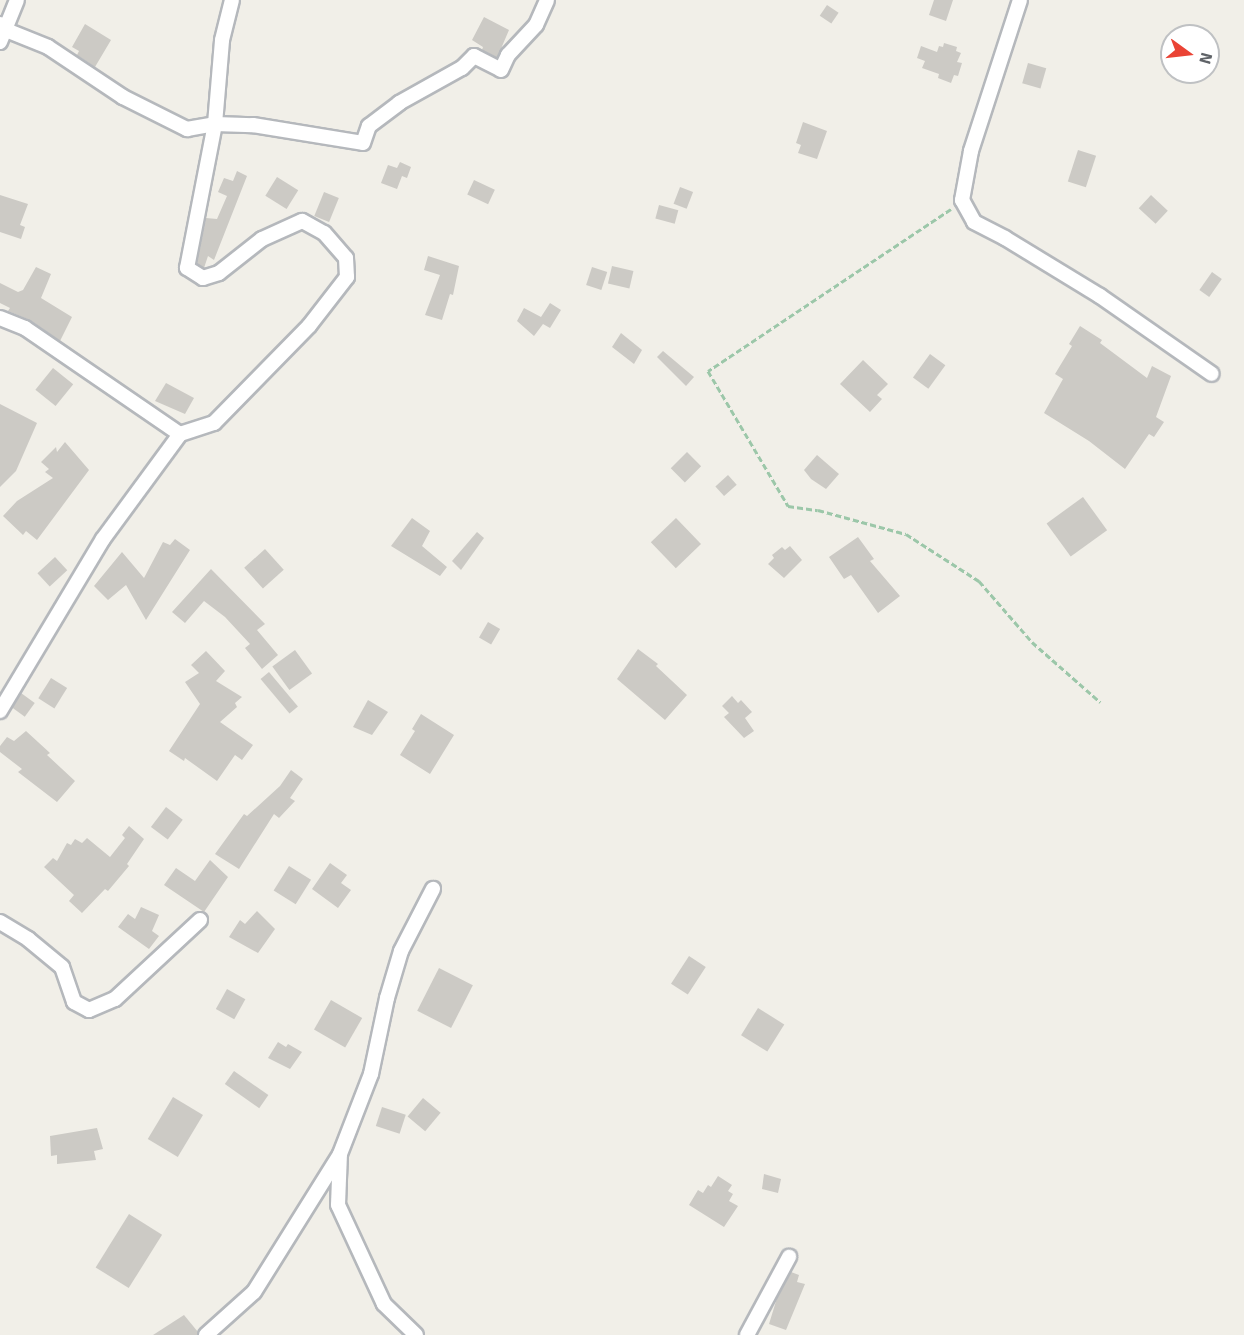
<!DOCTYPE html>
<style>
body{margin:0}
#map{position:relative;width:1244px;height:1335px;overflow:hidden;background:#f1efe8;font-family:Signika,sans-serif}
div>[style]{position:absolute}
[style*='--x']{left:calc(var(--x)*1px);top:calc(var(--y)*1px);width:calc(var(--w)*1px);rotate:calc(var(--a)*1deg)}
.building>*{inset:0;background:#cccac5;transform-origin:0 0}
.path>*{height:3px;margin-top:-1.5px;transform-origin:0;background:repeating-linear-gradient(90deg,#9cc7a9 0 6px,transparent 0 9px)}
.roads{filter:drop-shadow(2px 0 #b5b8bc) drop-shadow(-2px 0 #b5b8bc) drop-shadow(0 2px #b5b8bc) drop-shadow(0 -2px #b5b8bc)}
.minor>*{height:14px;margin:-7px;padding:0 7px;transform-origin:7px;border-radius:7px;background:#fff}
span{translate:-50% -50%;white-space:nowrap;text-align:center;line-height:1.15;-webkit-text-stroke:4.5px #fff;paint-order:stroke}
.north{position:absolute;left:1160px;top:24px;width:60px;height:60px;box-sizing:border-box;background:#fff;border:2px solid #bfc1c3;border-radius:50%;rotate:105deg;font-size:16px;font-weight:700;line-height:24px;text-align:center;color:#5f6368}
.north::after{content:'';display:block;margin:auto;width:21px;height:27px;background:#ea4335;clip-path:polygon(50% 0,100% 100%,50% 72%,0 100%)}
</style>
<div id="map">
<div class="building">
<i style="clip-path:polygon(934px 0,953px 0,946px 21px,929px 15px)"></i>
<i style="left:827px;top:5px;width:14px;height:13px;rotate:34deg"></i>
<i style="clip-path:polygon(484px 17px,509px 30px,497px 58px,482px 50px,483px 47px,472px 40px)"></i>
<i style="clip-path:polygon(85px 24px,111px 40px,95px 67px,77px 55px,79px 51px,72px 47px)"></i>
<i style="clip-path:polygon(944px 43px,957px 47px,956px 51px,961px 53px,957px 62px,962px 63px,958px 76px,954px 75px,951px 83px,938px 78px,939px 74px,922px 68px,925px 61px,917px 58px,921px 46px,937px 52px,939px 46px,943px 47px)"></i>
<i style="left:1028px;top:63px;width:19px;height:21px;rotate:16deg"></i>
<i style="clip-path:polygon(803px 122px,827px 131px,817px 159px,798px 153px,801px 145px,796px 143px)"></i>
<i style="left:1078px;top:150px;width:19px;height:33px;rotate:18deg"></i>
<i style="clip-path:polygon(400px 162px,411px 167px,407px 178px,402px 176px,397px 189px,381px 183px,388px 165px,397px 168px)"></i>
<i style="clip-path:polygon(237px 171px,247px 176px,214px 260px,208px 256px,204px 268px,197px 264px,206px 218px,217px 219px,227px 196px,218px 192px,224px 178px,233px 181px)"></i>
<i style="left:277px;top:177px;width:25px;height:22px;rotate:32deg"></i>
<i style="left:474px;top:180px;width:23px;height:16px;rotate:25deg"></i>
<i style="left:680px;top:187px;width:14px;height:18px;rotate:21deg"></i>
<i style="left:324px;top:192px;width:16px;height:26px;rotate:22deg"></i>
<i style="clip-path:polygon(0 195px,28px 204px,20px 225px,25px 227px,21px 239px,0 232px)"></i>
<i style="left:1151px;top:195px;width:23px;height:18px;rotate:43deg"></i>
<i style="left:659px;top:205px;width:20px;height:14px;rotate:15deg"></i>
<i style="clip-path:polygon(428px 256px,459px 266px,453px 295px,450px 294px,442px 320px,425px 315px,440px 275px,424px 270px)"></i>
<i style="left:612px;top:266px;width:22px;height:18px;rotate:13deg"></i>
<i style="clip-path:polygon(36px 267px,51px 274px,41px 298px,72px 317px,60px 341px,30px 320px,8px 311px,10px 308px,0 303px,0 283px,18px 292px,23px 290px)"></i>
<i style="left:592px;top:267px;width:16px;height:19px;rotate:18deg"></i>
<i style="left:1212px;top:272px;width:12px;height:22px;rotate:35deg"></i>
<i style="clip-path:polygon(550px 303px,561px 310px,550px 328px,543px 324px,534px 336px,517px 321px,524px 308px,541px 317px)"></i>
<i style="clip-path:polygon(1080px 326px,1102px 340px,1100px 343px,1147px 378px,1152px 366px,1171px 376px,1156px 417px,1164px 422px,1154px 437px,1149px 434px,1125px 469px,1089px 441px,1044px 413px,1063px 379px,1055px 374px,1072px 346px,1069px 344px)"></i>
<i style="clip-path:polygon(621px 333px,642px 350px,634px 364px,612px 347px)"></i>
<i style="clip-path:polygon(663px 351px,694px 377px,686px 386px,657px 357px)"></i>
<i style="left:930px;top:354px;width:19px;height:29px;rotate:36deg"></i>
<i style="clip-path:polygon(863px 360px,888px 384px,877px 395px,882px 399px,870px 412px,840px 384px)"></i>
<i style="left:53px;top:368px;width:26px;height:28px;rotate:39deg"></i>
<i style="clip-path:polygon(166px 383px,194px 398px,185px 414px,155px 401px)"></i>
<i style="clip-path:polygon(0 404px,37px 423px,16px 471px,0 487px)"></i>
<i style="clip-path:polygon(65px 442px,89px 470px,37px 540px,26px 531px,23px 535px,3px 516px,17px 501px,53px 478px,45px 472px,49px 469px,41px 462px,56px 447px,57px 452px)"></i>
<i style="left:687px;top:452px;width:20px;height:23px;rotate:45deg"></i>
<i style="clip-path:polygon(817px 455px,839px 474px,826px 489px,811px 479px,804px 470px)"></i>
<i style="left:728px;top:475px;width:13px;height:17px;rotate:48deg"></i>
<i style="left:1083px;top:497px;width:41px;height:45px;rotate:54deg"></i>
<i style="clip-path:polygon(412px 518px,430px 531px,422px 546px,447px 567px,440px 576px,391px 546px)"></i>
<i style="left:676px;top:518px;width:36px;height:35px;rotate:46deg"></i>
<i style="clip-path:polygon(477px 532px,484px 538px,461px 570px,452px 561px)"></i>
<i style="clip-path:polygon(858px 537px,874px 559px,870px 561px,900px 596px,878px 613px,851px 575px,844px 579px,829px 557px)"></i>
<i style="clip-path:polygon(175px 539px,190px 550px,146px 620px,126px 585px,108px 600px,94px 586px,122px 552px,144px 578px,163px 542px,170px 545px)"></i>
<i style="clip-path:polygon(790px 546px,802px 560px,784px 578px,768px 564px,774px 558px,772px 555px,782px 547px,785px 550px)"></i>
<i style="left:265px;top:549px;width:28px;height:28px;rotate:48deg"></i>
<i style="left:55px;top:557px;width:18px;height:24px;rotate:47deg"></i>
<i style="clip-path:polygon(211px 569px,265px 624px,257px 630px,278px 655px,262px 669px,245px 648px,250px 644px,225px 617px,204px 601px,185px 623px,172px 612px)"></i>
<i style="left:488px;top:622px;width:14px;height:18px;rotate:30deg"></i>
<i style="clip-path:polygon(638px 649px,658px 664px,656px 666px,687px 695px,665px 720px,617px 679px)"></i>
<i style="left:295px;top:650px;width:29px;height:28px;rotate:54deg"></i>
<i style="clip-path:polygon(206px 651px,225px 671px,216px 681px,242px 697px,235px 703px,237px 707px,220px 722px,253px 745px,242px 760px,235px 755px,217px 781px,185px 758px,184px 761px,169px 751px,200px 704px,185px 682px,199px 673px,191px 665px)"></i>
<i style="left:269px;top:672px;width:45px;height:11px;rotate:50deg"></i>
<i style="left:51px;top:678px;width:19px;height:24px;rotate:32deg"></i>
<i style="left:21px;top:693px;width:17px;height:17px;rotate:36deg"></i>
<i style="clip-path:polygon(732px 696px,738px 703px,741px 700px,752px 712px,745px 718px,754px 731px,744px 738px,724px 717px,729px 713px,722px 706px)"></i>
<i style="clip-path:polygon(368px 700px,388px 712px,372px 735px,353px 727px)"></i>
<i style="clip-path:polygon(421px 714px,454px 735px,430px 774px,400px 755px,415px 731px,412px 729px)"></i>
<i style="clip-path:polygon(26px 731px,50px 753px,47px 755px,75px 781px,57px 802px,18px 772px,22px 769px,0 752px,0 746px,7px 737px,14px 741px)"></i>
<i style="clip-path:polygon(291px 770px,303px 779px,290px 798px,295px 801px,279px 818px,274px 814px,239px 869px,215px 854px,244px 814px,247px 816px,280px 786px)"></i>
<i style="left:166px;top:807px;width:21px;height:25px;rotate:37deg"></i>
<i style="clip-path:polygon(129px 826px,144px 839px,127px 864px,129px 866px,108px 891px,105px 889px,82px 913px,69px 901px,74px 895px,44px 867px,53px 858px,57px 861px,67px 843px,71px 845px,75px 839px,82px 843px,87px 838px,110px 857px,125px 838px,122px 835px)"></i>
<i style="clip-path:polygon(210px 860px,228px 877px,204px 912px,164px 885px,176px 868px,195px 881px)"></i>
<i style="clip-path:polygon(330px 863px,347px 875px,341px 883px,351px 890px,338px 908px,312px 889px)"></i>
<i style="left:289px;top:866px;width:26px;height:29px;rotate:32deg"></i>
<i style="clip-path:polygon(141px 907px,159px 915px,152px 931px,159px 936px,149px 949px,118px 927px,128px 914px,135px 919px)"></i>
<i style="clip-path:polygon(257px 911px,275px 929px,258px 953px,229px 937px,240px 920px,245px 924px)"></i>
<i style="left:689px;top:956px;width:20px;height:33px;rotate:33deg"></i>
<i style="left:439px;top:968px;width:38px;height:48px;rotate:27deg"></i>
<i style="left:227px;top:989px;width:21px;height:23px;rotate:29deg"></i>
<i style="left:331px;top:1000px;width:36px;height:34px;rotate:30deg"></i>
<i style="left:758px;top:1008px;width:31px;height:32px;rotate:32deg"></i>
<i style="clip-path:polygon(278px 1042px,286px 1047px,288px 1044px,302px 1052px,290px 1069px,268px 1058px)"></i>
<i style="left:234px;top:1071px;width:42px;height:16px;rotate:35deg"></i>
<i style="left:173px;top:1097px;width:35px;height:49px;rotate:31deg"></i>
<i style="left:423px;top:1098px;width:23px;height:24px;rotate:40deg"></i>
<i style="left:382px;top:1107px;width:25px;height:20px;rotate:18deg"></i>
<i style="clip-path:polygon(97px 1128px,103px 1149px,94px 1151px,96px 1160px,57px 1164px,57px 1155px,51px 1156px,50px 1136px)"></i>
<i style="clip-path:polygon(764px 1174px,781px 1179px,778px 1193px,762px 1189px)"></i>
<i style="clip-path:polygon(718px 1176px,732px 1185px,728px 1191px,733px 1194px,729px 1201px,738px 1206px,724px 1227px,689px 1205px,698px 1190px,703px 1193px,708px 1185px,711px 1187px)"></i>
<i style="left:129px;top:1214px;width:39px;height:63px;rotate:32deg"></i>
<i style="clip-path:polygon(791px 1272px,799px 1275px,797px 1282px,805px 1284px,786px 1330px,769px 1324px,777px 1298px)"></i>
<i style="clip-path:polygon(184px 1315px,198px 1332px,197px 1335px,153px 1335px)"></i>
</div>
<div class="path">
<i style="--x:951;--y:209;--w:292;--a:146.3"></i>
<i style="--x:708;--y:371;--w:157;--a:59.3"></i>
<i style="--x:788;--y:506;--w:30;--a:8"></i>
<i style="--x:818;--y:510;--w:91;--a:15.3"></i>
<i style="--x:906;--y:534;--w:87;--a:32.8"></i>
<i style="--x:979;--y:581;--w:81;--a:49"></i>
<i style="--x:1032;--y:642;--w:91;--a:41.4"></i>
</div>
<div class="roads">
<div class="minor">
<i style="--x:1020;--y:0;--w:159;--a:108"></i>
<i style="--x:971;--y:151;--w:50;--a:100.4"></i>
<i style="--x:962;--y:200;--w:25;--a:61"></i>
<i style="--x:974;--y:222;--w:35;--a:27"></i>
<i style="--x:1005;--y:238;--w:111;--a:31.4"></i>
<i style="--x:1100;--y:296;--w:136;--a:34.9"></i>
<i style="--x:0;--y:24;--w:8;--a:45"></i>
<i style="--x:6;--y:30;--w:45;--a:22"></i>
<i style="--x:48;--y:47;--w:90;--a:33.7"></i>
<i style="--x:123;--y:97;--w:72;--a:26.6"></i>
<i style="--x:187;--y:129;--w:28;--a:-10"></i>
<i style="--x:215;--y:124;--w:38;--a:2"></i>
<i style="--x:253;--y:125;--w:111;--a:9.3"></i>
<i style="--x:363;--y:143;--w:18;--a:-71"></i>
<i style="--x:369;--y:126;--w:38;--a:-37"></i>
<i style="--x:399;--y:103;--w:72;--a:-29.1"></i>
<i style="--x:462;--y:68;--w:17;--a:-45"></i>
<i style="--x:474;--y:56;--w:30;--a:27"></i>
<i style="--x:501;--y:70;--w:17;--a:-65"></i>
<i style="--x:508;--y:55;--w:41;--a:-47"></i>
<i style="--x:536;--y:25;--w:27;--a:-66"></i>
<i style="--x:0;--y:42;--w:45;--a:-68"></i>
<i style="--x:0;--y:318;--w:27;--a:22"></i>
<i style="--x:25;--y:328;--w:188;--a:34.4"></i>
<i style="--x:180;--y:434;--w:36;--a:-18"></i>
<i style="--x:214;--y:423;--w:136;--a:-45.6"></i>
<i style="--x:309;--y:326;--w:62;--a:-52.2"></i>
<i style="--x:347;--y:277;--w:19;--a:-93"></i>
<i style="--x:346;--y:258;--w:33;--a:-131"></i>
<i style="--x:324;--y:233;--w:25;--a:-151"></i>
<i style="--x:302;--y:221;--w:44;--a:155.8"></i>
<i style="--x:262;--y:239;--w:55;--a:141.7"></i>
<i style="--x:219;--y:273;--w:17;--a:163"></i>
<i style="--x:203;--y:278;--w:19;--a:-148"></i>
<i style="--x:187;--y:268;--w:147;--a:-79"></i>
<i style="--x:215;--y:124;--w:84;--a:-85.2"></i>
<i style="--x:222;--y:40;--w:41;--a:-76"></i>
<i style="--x:0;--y:711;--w:200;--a:-59.1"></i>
<i style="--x:103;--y:539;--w:130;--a:-53.7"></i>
<i style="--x:0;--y:922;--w:33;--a:31"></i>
<i style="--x:28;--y:939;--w:44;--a:39.5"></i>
<i style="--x:62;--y:967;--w:37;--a:71"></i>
<i style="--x:74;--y:1002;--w:17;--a:28"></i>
<i style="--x:89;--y:1010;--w:28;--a:-23"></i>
<i style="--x:115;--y:999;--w:116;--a:-42.9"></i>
<i style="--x:206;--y:1335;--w:64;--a:-41.9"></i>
<i style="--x:254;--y:1292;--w:160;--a:-58"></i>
<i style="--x:416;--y:1335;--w:45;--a:-135.9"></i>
<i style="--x:384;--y:1304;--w:109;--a:-114.9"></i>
<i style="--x:338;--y:1205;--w:51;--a:-87.8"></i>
<i style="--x:340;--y:1154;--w:86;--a:-68.8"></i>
<i style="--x:371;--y:1074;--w:78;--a:-78.1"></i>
<i style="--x:387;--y:998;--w:49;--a:-73.4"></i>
<i style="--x:401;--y:951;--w:70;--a:-62.7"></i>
<i style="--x:747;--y:1335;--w:89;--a:-61.7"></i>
</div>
</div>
<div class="north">N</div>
</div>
